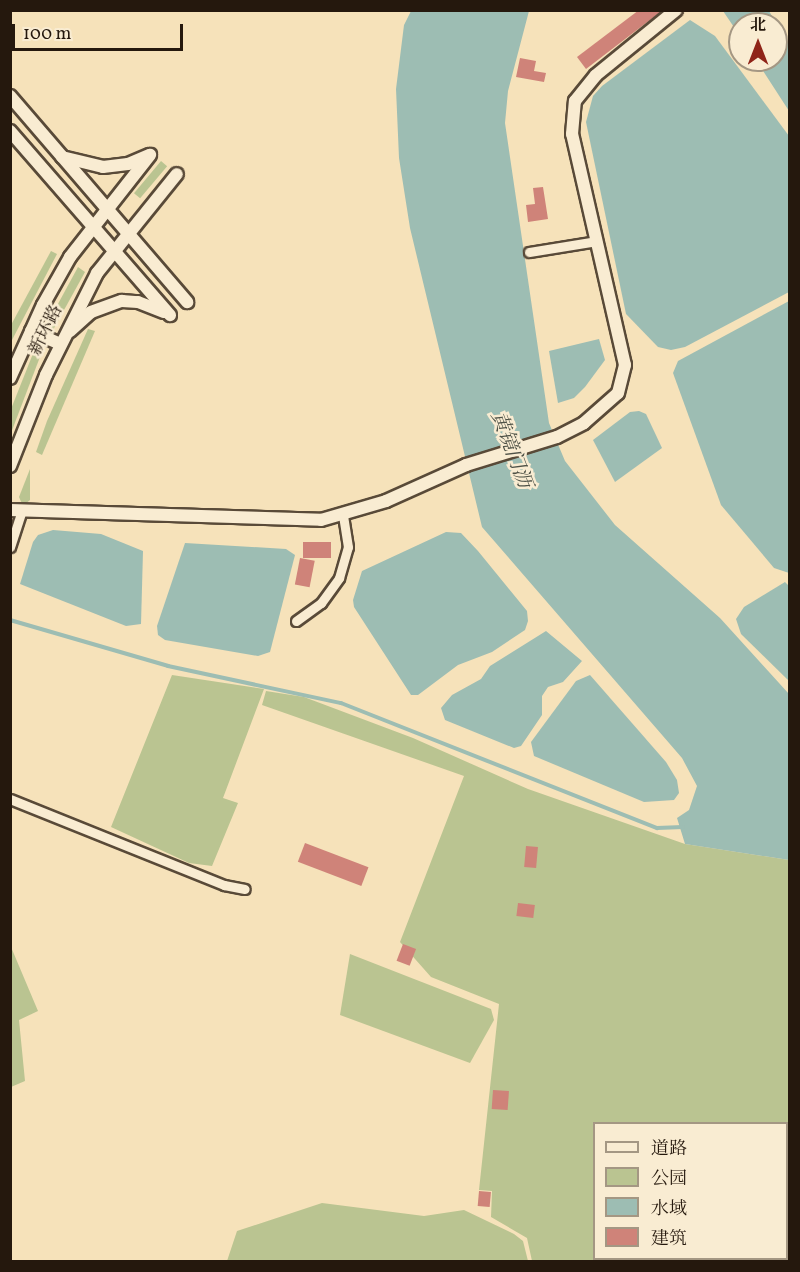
<!DOCTYPE html>
<meta charset="utf-8">
<style>
body{margin:0}
#map{position:relative;width:800px;height:1272px;overflow:hidden;background:#f6e2ba;font-family:Vollkorn,"Noto Serif SC",serif}
div>[style]{position:absolute}
[style*='--x']{left:calc(var(--x)*1px);top:calc(var(--y)*1px);width:calc(var(--w)*1px);rotate:calc(var(--a)*1deg)}
.green>*{inset:0;background:#bac491;transform-origin:0 0}
.water>*{inset:0;background:#9dbdb3}
.stream>*{height:4px;margin:-2px;padding:0 2px;transform-origin:2px;border-radius:2px;background:#9dbdb3}
.building>*{inset:0;background:#cf8379;transform-origin:0 0}
.roads{filter:drop-shadow(2px 0 #594a38) drop-shadow(-2px 0 #594a38) drop-shadow(0 2px #594a38) drop-shadow(0 -2px #594a38)}
.minor>*{height:9px;margin:-4.5px;padding:0 4.5px;transform-origin:4.5px;border-radius:4.5px;background:#f9ecd2}
.tertiary>*{height:12px;margin:-6px;padding:0 6px;transform-origin:6px;border-radius:6px;background:#f9ecd2}
span{translate:-50% -50%;white-space:nowrap;text-align:center;line-height:1.15;-webkit-text-stroke:5px #f9ecd2;paint-order:stroke}
.street-label{font-size:18px;color:#25180d}
.water-label{font-size:20px;color:#4f5247;font-style:italic}
.frame{position:absolute;inset:0;border:12px solid #25180d;pointer-events:none}
.legend{position:absolute;left:593px;top:1122px;width:195px;height:138px;box-sizing:border-box;background:#f9ecd2;border:2px solid #a49783;margin:0;padding:8px 10px;list-style:none;font-size:18px;color:#25180d}
.legend li{display:flex;align-items:center;gap:12px;height:30px}
.legend b{width:30px;border:2px solid #a49783}
.north{position:absolute;left:728px;top:12px;width:60px;height:60px;box-sizing:border-box;background:#f9ecd2;border:2px solid #a49783;border-radius:50%;rotate:0deg;font-size:16px;font-weight:700;line-height:24px;text-align:center;color:#25180d}
.north::after{content:'';display:block;margin:auto;width:21px;height:27px;background:#8f2418;clip-path:polygon(50% 0,100% 100%,50% 72%,0 100%)}
.scale{position:absolute;left:12px;top:24px;width:171px;height:27px;box-sizing:border-box;border:3px solid #25180d;border-top:0;padding-left:8px;font-size:18px;line-height:21px;white-space:nowrap;color:#25180d;-webkit-text-stroke:4px #f9ecd2;paint-order:stroke}
</style>
<div id="map">
<div class="green">
<i style="left:161px;top:161px;width:8px;height:42px;rotate:40deg"></i>
<i style="clip-path:polygon(51px 251px,57px 254px,12px 340px,11px 325px)"></i>
<i style="clip-path:polygon(78px 267px,85px 272px,53px 330px,48px 331px,46px 326px)"></i>
<i style="clip-path:polygon(88px 329px,95px 331px,42px 455px,36px 452px,47px 421px)"></i>
<i style="clip-path:polygon(41px 345px,43px 349px,11px 433px,11px 409px,36px 346px)"></i>
<i style="clip-path:polygon(30px 469px,30px 500px,23px 506px,19px 497px)"></i>
<i style="clip-path:polygon(172px 675px,264px 689px,223px 798px,238px 803px,212px 866px,189px 863px,111px 827px)"></i>
<i style="clip-path:polygon(evenodd,266px 691px,304px 697px,413px 738px,528px 789px,685px 844px,789px 860px,789px 1261px,532px 1261px,527px 1238px,491px 1217px,492px 1191px,479px 1190px,499px 1004px,431px 977px,400px 942px,464px 776px,262px 705px,266px 691px,594px 1124px,786px 1124px,786px 1258px,594px 1258px,594px 1124px)"></i>
<i style="clip-path:polygon(11px 947px,38px 1011px,19px 1020px,25px 1081px,11px 1087px)"></i>
<i style="clip-path:polygon(350px 954px,491px 1009px,494px 1020px,470px 1063px,340px 1015px)"></i>
<i style="clip-path:polygon(322px 1203px,424px 1216px,464px 1210px,514px 1234px,523px 1241px,528px 1261px,227px 1261px,237px 1231px)"></i>
</div>
<div class="water">
<i style="clip-path:polygon(411px 11px,529px 11px,508px 91px,505px 123px,549px 423px,565px 461px,615px 525px,720px 618px,789px 694px,789px 860px,685px 844px,677px 818px,689px 810px,697px 786px,682px 758px,482px 527px,410px 228px,399px 158px,396px 89px,404px 25px)"></i>
<i style="clip-path:polygon(723px 11px,769px 11px,789px 45px,789px 111px,756px 60px,776px 60px,776px 24px,740px 24px,740px 36px)"></i>
<i style="clip-path:polygon(690px 20px,715px 36px,789px 136px,789px 292px,685px 347px,671px 350px,658px 347px,626px 314px,586px 122px,593px 96px,602px 86px)"></i>
<i style="clip-path:polygon(789px 301px,789px 573px,774px 568px,721px 505px,673px 373px,678px 361px)"></i>
<i style="clip-path:polygon(599px 339px,605px 360px,585px 387px,574px 398px,558px 403px,549px 351px)"></i>
<i style="clip-path:polygon(639px 411px,646px 414px,662px 448px,615px 482px,593px 440px,630px 412px)"></i>
<i style="clip-path:polygon(53px 530px,101px 534px,143px 551px,141px 624px,126px 626px,20px 584px,33px 542px,38px 535px)"></i>
<i style="clip-path:polygon(446px 532px,461px 533px,478px 551px,527px 611px,528px 621px,525px 630px,492px 652px,458px 665px,418px 695px,411px 695px,354px 607px,353px 600px,362px 571px)"></i>
<i style="clip-path:polygon(185px 543px,286px 549px,295px 555px,270px 652px,258px 656px,165px 640px,158px 635px,157px 626px)"></i>
<i style="clip-path:polygon(785px 582px,790px 587px,789px 681px,741px 634px,736px 619px,744px 607px)"></i>
<i style="clip-path:polygon(546px 631px,582px 661px,563px 682px,548px 687px,542px 696px,542px 715px,521px 746px,514px 748px,445px 720px,441px 708px,452px 695px,481px 679px,490px 666px)"></i>
<i style="clip-path:polygon(590px 675px,666px 762px,677px 780px,679px 793px,674px 800px,644px 802px,534px 756px,531px 742px,576px 681px)"></i>
</div>
<div class="stream">
<i style="--x:10;--y:620;--w:165;--a:16.2"></i>
<i style="--x:168;--y:666;--w:177;--a:12.1"></i>
<i style="--x:341;--y:703;--w:340;--a:21.6"></i>
<i style="--x:657;--y:828;--w:26;--a:-2"></i>
</div>
<div class="building">
<i style="clip-path:polygon(639px 10px,663px 10px,586px 69px,577px 57px)"></i>
<i style="clip-path:polygon(520px 58px,536px 61px,534px 71px,546px 73px,544px 82px,516px 77px)"></i>
<i style="clip-path:polygon(543px 187px,548px 219px,528px 222px,526px 205px,535px 204px,533px 188px)"></i>
<i style="left:303px;top:542px;width:28px;height:16px"></i>
<i style="left:300px;top:558px;width:15px;height:27px;rotate:11deg"></i>
<i style="left:305px;top:843px;width:68px;height:20px;rotate:21deg"></i>
<i style="left:526px;top:846px;width:12px;height:21px;rotate:5deg"></i>
<i style="left:518px;top:903px;width:17px;height:13px;rotate:7deg"></i>
<i style="left:403px;top:944px;width:14px;height:18px;rotate:21deg"></i>
<i style="left:493px;top:1090px;width:16px;height:19px;rotate:4deg"></i>
<i style="left:479px;top:1191px;width:12px;height:15px;rotate:5deg"></i>
</div>
<div class="roads">
<div class="minor">
<i style="--x:529;--y:252;--w:69;--a:-9.2"></i>
<i style="--x:10;--y:547;--w:39;--a:-72"></i>
<i style="--x:296;--y:621;--w:31;--a:-36"></i>
<i style="--x:321;--y:603;--w:31;--a:-54"></i>
<i style="--x:339;--y:578;--w:32;--a:-74"></i>
<i style="--x:348;--y:547;--w:31;--a:-99"></i>
<i style="--x:10;--y:799;--w:231;--a:21.9"></i>
<i style="--x:224;--y:885;--w:21;--a:11"></i>
</div>
<div class="tertiary">
<i style="--x:10;--y:96;--w:272;--a:49.3"></i>
<i style="--x:10;--y:131;--w:244;--a:49"></i>
<i style="--x:62;--y:157;--w:42;--a:13.7"></i>
<i style="--x:103;--y:167;--w:25;--a:-7"></i>
<i style="--x:128;--y:164;--w:23;--a:-23"></i>
<i style="--x:31;--y:331;--w:32;--a:24"></i>
<i style="--x:70;--y:331;--w:28;--a:-42"></i>
<i style="--x:91;--y:312;--w:33;--a:-20"></i>
<i style="--x:122;--y:301;--w:16;--a:4"></i>
<i style="--x:138;--y:302;--w:28;--a:21"></i>
<i style="--x:10;--y:378;--w:80;--a:-65.7"></i>
<i style="--x:43;--y:305;--w:55;--a:-60.6"></i>
<i style="--x:70;--y:257;--w:130;--a:-51.9"></i>
<i style="--x:10;--y:466;--w:98;--a:-68.4"></i>
<i style="--x:46;--y:375;--w:114;--a:-63.4"></i>
<i style="--x:97;--y:273;--w:127;--a:-51.1"></i>
<i style="--x:10;--y:510;--w:311;--a:1.8"></i>
<i style="--x:321;--y:520;--w:68;--a:-16.3"></i>
<i style="--x:386;--y:501;--w:88;--a:-24.2"></i>
<i style="--x:466;--y:465;--w:95;--a:-17.1"></i>
<i style="--x:557;--y:437;--w:30;--a:-27"></i>
<i style="--x:584;--y:423;--w:45;--a:-41.4"></i>
<i style="--x:618;--y:393;--w:29;--a:-76"></i>
<i style="--x:625;--y:365;--w:237;--a:-102.9"></i>
<i style="--x:572;--y:134;--w:33;--a:-85"></i>
<i style="--x:575;--y:101;--w:33;--a:-51"></i>
<i style="--x:596;--y:75;--w:103;--a:-39.1"></i>
</div>
</div>
<div class="street-label">
<span style="left:47px;top:331px;rotate:-64deg">新环路</span>
</div>
<div class="water-label">
<span style="left:510px;top:450px;rotate:69deg">黄镜门沥</span>
</div>
<div class="frame"></div>
<ul class="legend">
<li><b style="height:8px;background:#f9ecd2"></b>道路</li>
<li><b style="height:16px;background:#bac491"></b>公园</li>
<li><b style="height:16px;background:#9dbdb3"></b>水域</li>
<li><b style="height:16px;background:#cf8379"></b>建筑</li>
</ul>
<div class="north">北</div>
<div class="scale">100 m</div>
</div>
